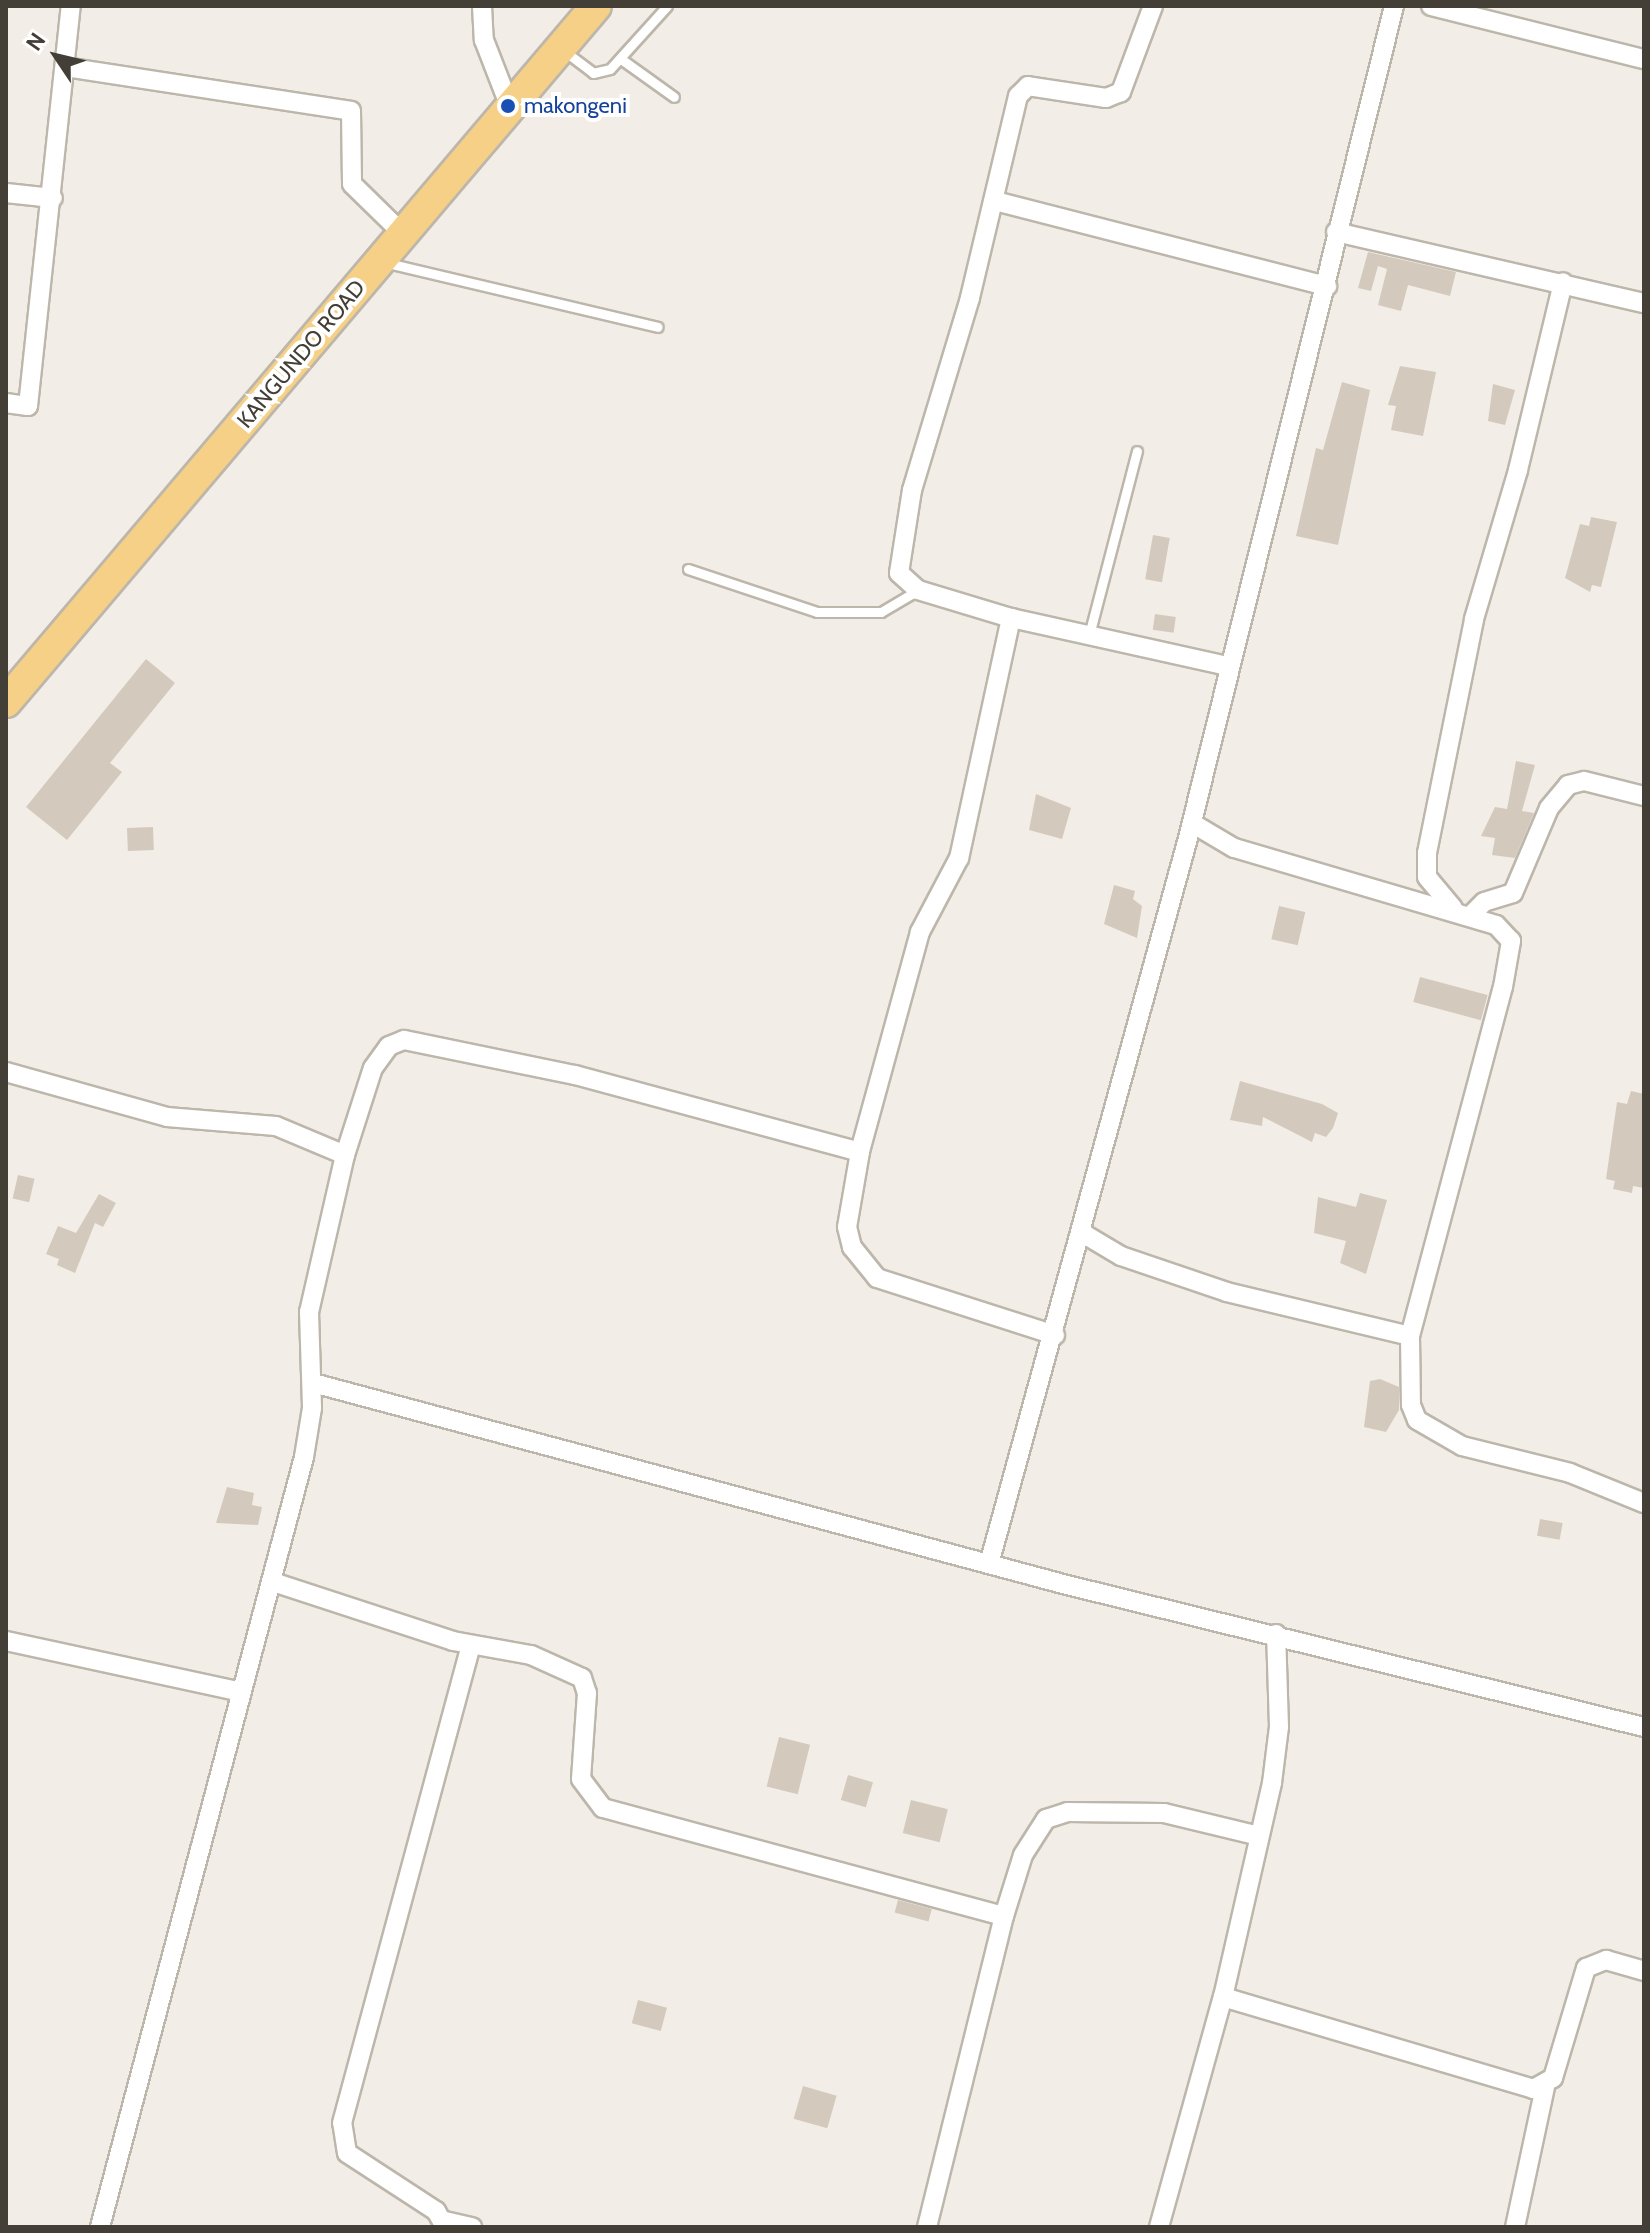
<!DOCTYPE html>
<style>
body{margin:0}
#map{position:relative;width:1650px;height:2233px;overflow:hidden;background:#f2eee7;font-family:Cabin,sans-serif}
div>[style]{position:absolute}
[style*='--x']{left:calc(var(--x)*1px);top:calc(var(--y)*1px);width:calc(var(--w)*1px);rotate:calc(var(--a)*1deg)}
.building>*{inset:0;background:#d3cabd;transform-origin:0 0}
.roads{filter:drop-shadow(2px 0 #bdb6aa) drop-shadow(-2px 0 #bdb6aa) drop-shadow(0 2px #bdb6aa) drop-shadow(0 -2px #bdb6aa)}
.service>*{height:9px;margin:-4.5px;padding:0 4.5px;transform-origin:4.5px;border-radius:4.5px;background:#fff}
.minor>*{height:18px;margin:-9px;padding:0 9px;transform-origin:9px;border-radius:9px;background:#fff}
.trunk>*{height:30px;margin:-15px;padding:0 15px;transform-origin:15px;border-radius:15px;background:#f5d086}
.dots>*{width:22px;height:22px;translate:-50% -50%;box-sizing:border-box;border:4px solid #fff;border-radius:50%}
span{translate:-50% -50%;white-space:nowrap;text-align:center;line-height:1.15;-webkit-text-stroke:8px #fff;paint-order:stroke}
.transit-label{font-size:22px;color:#164399}
.left{translate:0 -50%;text-align:left}
.street-label{font-size:22px;color:#443f36}
.frame{position:absolute;inset:0;border:8px solid #443f36;pointer-events:none}
.north{position:absolute;left:16px;top:16px;width:80px;height:80px;-webkit-text-stroke:6px #fff;paint-order:stroke;rotate:305deg;font-size:22px;font-weight:700;line-height:32px;text-align:center;color:#443f36}
.north::after{content:'';display:block;margin:auto;width:28px;height:36px;background:#443f36;clip-path:polygon(50% 0,100% 100%,50% 72%,0 100%)}
</style>
<div id="map">
<div class="building">
<i style="clip-path:polygon(1368px 252px,1456px 272px,1450px 296px,1408px 285px,1401px 311px,1378px 305px,1387px 269px,1378px 266px,1371px 291px,1358px 288px)"></i>
<i style="clip-path:polygon(1400px 366px,1436px 372px,1423px 436px,1391px 430px,1396px 406px,1388px 405px)"></i>
<i style="clip-path:polygon(1342px 382px,1370px 390px,1338px 545px,1296px 536px,1316px 448px,1323px 450px)"></i>
<i style="clip-path:polygon(1493px 384px,1515px 390px,1505px 425px,1488px 421px)"></i>
<i style="clip-path:polygon(1591px 517px,1617px 522px,1601px 587px,1592px 585px,1590px 592px,1565px 578px,1580px 524px,1589px 526px)"></i>
<i style="left:1153px;top:535px;width:17px;height:45px;rotate:10deg"></i>
<i style="left:1155px;top:614px;width:21px;height:16px;rotate:8deg"></i>
<i style="clip-path:polygon(146px 659px,175px 683px,110px 763px,122px 772px,67px 840px,26px 807px)"></i>
<i style="clip-path:polygon(1516px 761px,1535px 765px,1522px 811px,1534px 813px,1515px 858px,1492px 855px,1495px 838px,1481px 836px,1495px 807px,1507px 809px)"></i>
<i style="clip-path:polygon(1036px 794px,1071px 808px,1062px 839px,1029px 830px)"></i>
<i style="left:153px;top:827px;width:23px;height:26px;rotate:88deg"></i>
<i style="clip-path:polygon(1114px 885px,1135px 891px,1133px 899px,1142px 906px,1137px 938px,1104px 924px)"></i>
<i style="left:1279px;top:906px;width:27px;height:34px;rotate:13deg"></i>
<i style="left:1420px;top:977px;width:70px;height:26px;rotate:15deg"></i>
<i style="clip-path:polygon(1240px 1081px,1322px 1104px,1338px 1113px,1333px 1128px,1326px 1137px,1315px 1133px,1312px 1142px,1263px 1117px,1262px 1126px,1230px 1120px)"></i>
<i style="clip-path:polygon(1631px 1091px,1644px 1094px,1644px 1188px,1633px 1186px,1632px 1193px,1613px 1189px,1615px 1181px,1606px 1179px,1617px 1102px,1627px 1104px)"></i>
<i style="left:18px;top:1175px;width:17px;height:24px;rotate:13deg"></i>
<i style="clip-path:polygon(1360px 1193px,1387px 1200px,1366px 1274px,1340px 1263px,1346px 1241px,1314px 1233px,1318px 1197px,1356px 1207px)"></i>
<i style="clip-path:polygon(99px 1194px,116px 1203px,103px 1227px,95px 1223px,75px 1273px,57px 1265px,59px 1259px,46px 1254px,58px 1226px,76px 1233px)"></i>
<i style="clip-path:polygon(1380px 1379px,1399px 1387px,1399px 1410px,1386px 1432px,1364px 1427px,1370px 1381px)"></i>
<i style="clip-path:polygon(227px 1487px,254px 1493px,252px 1505px,262px 1507px,258px 1525px,216px 1523px)"></i>
<i style="left:1540px;top:1519px;width:23px;height:17px;rotate:10deg"></i>
<i style="left:779px;top:1737px;width:32px;height:51px;rotate:14deg"></i>
<i style="left:848px;top:1775px;width:26px;height:26px;rotate:16deg"></i>
<i style="left:911px;top:1800px;width:38px;height:34px;rotate:14deg"></i>
<i style="left:898px;top:1900px;width:35px;height:13px;rotate:15deg"></i>
<i style="left:638px;top:2000px;width:30px;height:24px;rotate:15deg"></i>
<i style="left:803px;top:2086px;width:35px;height:34px;rotate:16deg"></i>
</div>
<div class="roads">
<div class="service">
<i style="--x:563;--y:50;--w:38;--a:37"></i>
<i style="--x:593;--y:73;--w:17;--a:-13"></i>
<i style="--x:610;--y:69;--w:85;--a:-47.9"></i>
<i style="--x:621;--y:59;--w:65;--a:35.6"></i>
<i style="--x:387;--y:263;--w:278;--a:13.3"></i>
<i style="--x:688;--y:569;--w:136;--a:18.4"></i>
<i style="--x:817;--y:612;--w:64;--a:0"></i>
<i style="--x:881;--y:612;--w:43;--a:-30.7"></i>
<i style="--x:1089;--y:635;--w:190;--a:-75.4"></i>
</div>
<div class="minor">
<i style="--x:482;--y:6;--w:34;--a:87"></i>
<i style="--x:484;--y:40;--w:72;--a:68.8"></i>
<i style="--x:1153;--y:6;--w:92;--a:110.4"></i>
<i style="--x:1121;--y:92;--w:16;--a:158"></i>
<i style="--x:1106;--y:98;--w:79;--a:-171.3"></i>
<i style="--x:1028;--y:86;--w:14;--a:135"></i>
<i style="--x:1018;--y:96;--w:208;--a:103.4"></i>
<i style="--x:970;--y:298;--w:201;--a:106.8"></i>
<i style="--x:912;--y:490;--w:84;--a:98.9"></i>
<i style="--x:899;--y:573;--w:25;--a:42"></i>
<i style="--x:918;--y:590;--w:97;--a:16.8"></i>
<i style="--x:1011;--y:618;--w:222;--a:12.5"></i>
<i style="--x:1431;--y:6;--w:219;--a:14"></i>
<i style="--x:65;--y:67;--w:289;--a:8.7"></i>
<i style="--x:351;--y:111;--w:73;--a:89.2"></i>
<i style="--x:352;--y:184;--w:71;--a:44.4"></i>
<i style="--x:6;--y:193;--w:47;--a:6.1"></i>
<i style="--x:995;--y:201;--w:343;--a:14.4"></i>
<i style="--x:1336;--y:232;--w:316;--a:13"></i>
<i style="--x:6;--y:403;--w:22;--a:8"></i>
<i style="--x:28;--y:406;--w:402;--a:-83.9"></i>
<i style="--x:1011;--y:618;--w:246;--a:102.2"></i>
<i style="--x:959;--y:858;--w:84;--a:117.8"></i>
<i style="--x:920;--y:932;--w:228;--a:105.3"></i>
<i style="--x:860;--y:1152;--w:76;--a:99.8"></i>
<i style="--x:847;--y:1227;--w:21;--a:76"></i>
<i style="--x:852;--y:1247;--w:40;--a:51"></i>
<i style="--x:877;--y:1278;--w:187;--a:17.8"></i>
<i style="--x:1453;--y:908;--w:40;--a:-130"></i>
<i style="--x:1427;--y:877;--w:24;--a:-90"></i>
<i style="--x:1427;--y:853;--w:239;--a:-78.6"></i>
<i style="--x:1474;--y:619;--w:155;--a:-73.5"></i>
<i style="--x:1518;--y:470;--w:193;--a:-76.5"></i>
<i style="--x:1471;--y:915;--w:18;--a:-45"></i>
<i style="--x:1484;--y:902;--w:30;--a:-17"></i>
<i style="--x:1513;--y:893;--w:92;--a:-67"></i>
<i style="--x:1549;--y:808;--w:30;--a:-50"></i>
<i style="--x:1568;--y:785;--w:16;--a:-14"></i>
<i style="--x:1584;--y:781;--w:62;--a:14"></i>
<i style="--x:6;--y:1072;--w:167;--a:15.6"></i>
<i style="--x:167;--y:1117;--w:109;--a:4.7"></i>
<i style="--x:276;--y:1126;--w:75;--a:22.8"></i>
<i style="--x:345;--y:1155;--w:161;--a:102.9"></i>
<i style="--x:309;--y:1312;--w:96;--a:88.2"></i>
<i style="--x:312;--y:1408;--w:50;--a:99.3"></i>
<i style="--x:304;--y:1457;--w:797;--a:104.84"></i>
<i style="--x:345;--y:1155;--w:91;--a:-72.2"></i>
<i style="--x:373;--y:1068;--w:27;--a:-54"></i>
<i style="--x:389;--y:1046;--w:16;--a:-22"></i>
<i style="--x:404;--y:1040;--w:175;--a:11.6"></i>
<i style="--x:575;--y:1075;--w:295;--a:15.1"></i>
<i style="--x:1084;--y:1234;--w:43;--a:30.7"></i>
<i style="--x:1121;--y:1256;--w:112;--a:18.8"></i>
<i style="--x:1227;--y:1292;--w:188;--a:13.5"></i>
<i style="--x:1410;--y:1336;--w:361;--a:-75.1"></i>
<i style="--x:1503;--y:987;--w:47;--a:-80.1"></i>
<i style="--x:1511;--y:941;--w:22;--a:-133"></i>
<i style="--x:1496;--y:925;--w:273;--a:-163.6"></i>
<i style="--x:1234;--y:848;--w:49;--a:-149.2"></i>
<i style="--x:1410;--y:1336;--w:69;--a:89.2"></i>
<i style="--x:1411;--y:1405;--w:16;--a:68"></i>
<i style="--x:1417;--y:1420;--w:52;--a:30"></i>
<i style="--x:1462;--y:1446;--w:111;--a:14"></i>
<i style="--x:1570;--y:1473;--w:80;--a:22.1"></i>
<i style="--x:313;--y:1383;--w:776;--a:15"></i>
<i style="--x:1063;--y:1584;--w:598;--a:13.83"></i>
<i style="--x:989;--y:1564;--w:753;--a:-74.67"></i>
<i style="--x:1188;--y:838;--w:857;--a:-76.09"></i>
<i style="--x:273;--y:1582;--w:189;--a:18.1"></i>
<i style="--x:453;--y:1641;--w:79;--a:10.2"></i>
<i style="--x:531;--y:1655;--w:56;--a:24.3"></i>
<i style="--x:582;--y:1678;--w:16;--a:72"></i>
<i style="--x:587;--y:1693;--w:86;--a:94"></i>
<i style="--x:581;--y:1779;--w:36;--a:53"></i>
<i style="--x:603;--y:1808;--w:415;--a:15.1"></i>
<i style="--x:6;--y:1641;--w:241;--a:12.2"></i>
<i style="--x:1223;--y:1997;--w:323;--a:16.5"></i>
<i style="--x:1533;--y:2089;--w:23;--a:-29"></i>
<i style="--x:1553;--y:2078;--w:115;--a:-73.3"></i>
<i style="--x:1586;--y:1968;--w:22;--a:-22"></i>
<i style="--x:1606;--y:1960;--w:40;--a:16"></i>
<i style="--x:445;--y:2221;--w:28;--a:13"></i>
<i style="--x:445;--y:2227;--w:18;--a:-119"></i>
<i style="--x:436;--y:2211;--w:106;--a:-146.9"></i>
<i style="--x:347;--y:2153;--w:30;--a:-99"></i>
<i style="--x:342;--y:2123;--w:494;--a:-74.9"></i>
<i style="--x:927;--y:2227;--w:320;--a:-76.1"></i>
<i style="--x:1004;--y:1916;--w:64;--a:-72.7"></i>
<i style="--x:1023;--y:1855;--w:43;--a:-57.4"></i>
<i style="--x:1046;--y:1819;--w:22;--a:-18"></i>
<i style="--x:1067;--y:1812;--w:97;--a:0.6"></i>
<i style="--x:1164;--y:1813;--w:98;--a:13.6"></i>
<i style="--x:1159;--y:2227;--w:239;--a:-74.5"></i>
<i style="--x:1223;--y:1997;--w:220;--a:-77.1"></i>
<i style="--x:1272;--y:1783;--w:56;--a:-82.9"></i>
<i style="--x:1279;--y:1727;--w:93;--a:-91.8"></i>
<i style="--x:1515;--y:2227;--w:143;--a:-77.9"></i>
</div>
<div class="trunk">
<i style="--x:6;--y:702;--w:912;--a:-49.71"></i>
</div>
</div>
<div class="dots">
<i style="left:508px;top:106px;background:#1a4fb4"></i>
</div>
<div class="transit-label">
<span class="left" style="left:524px;top:106px">makongeni</span>
</div>
<div class="street-label">
<span style="left:301px;top:354px;rotate:-50deg">KANGUNDO ROAD</span>
</div>
<div class="frame"></div>
<div class="north">N</div>
</div>
